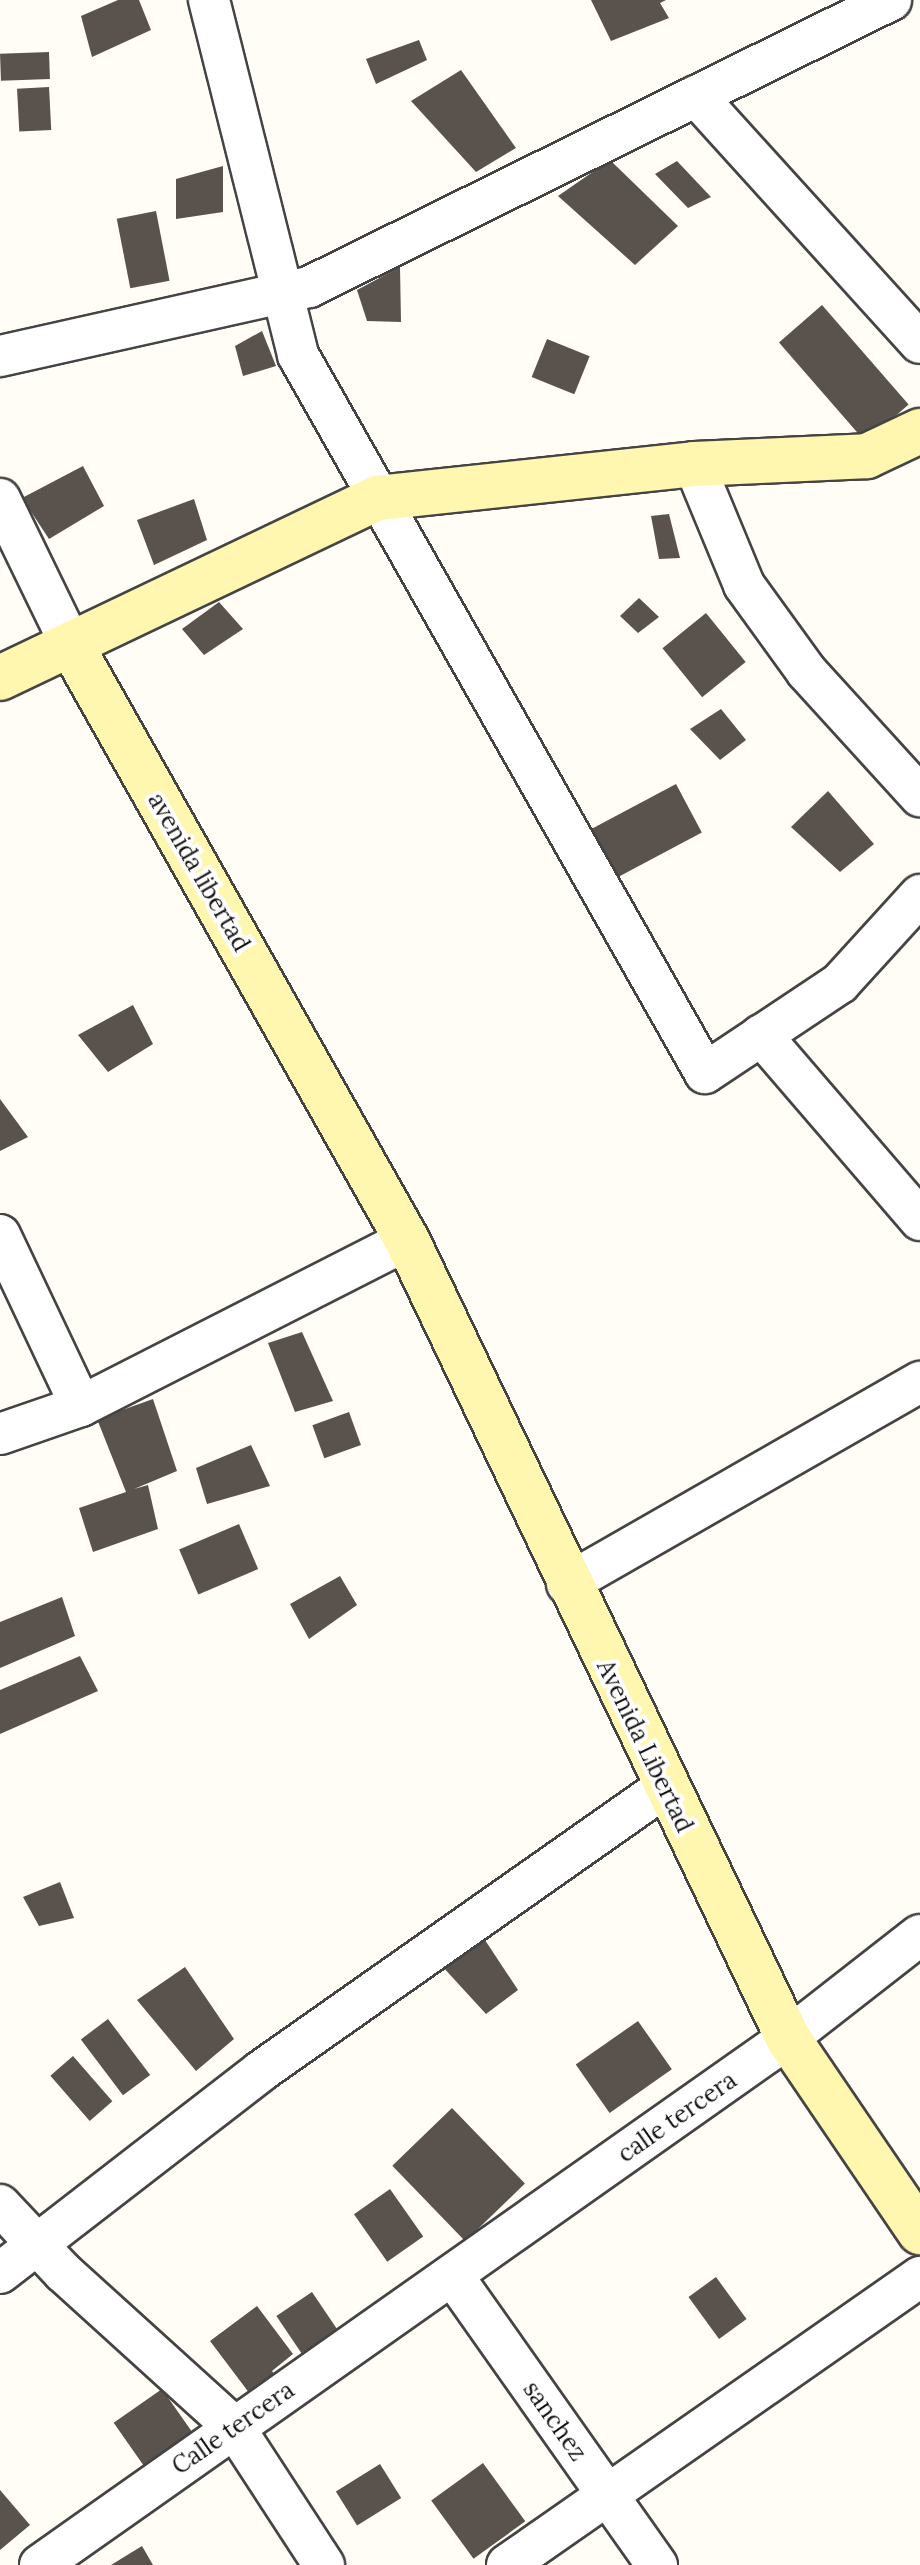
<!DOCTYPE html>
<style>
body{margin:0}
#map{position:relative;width:920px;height:2565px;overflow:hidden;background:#fffdf5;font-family:Lora,serif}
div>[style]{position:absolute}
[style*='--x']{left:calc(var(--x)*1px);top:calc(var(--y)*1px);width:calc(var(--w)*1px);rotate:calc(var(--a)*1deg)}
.building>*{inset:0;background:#5a524d;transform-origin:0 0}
.roads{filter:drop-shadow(2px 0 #444) drop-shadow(-2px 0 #444) drop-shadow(0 2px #444) drop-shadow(0 -2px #444)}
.street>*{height:40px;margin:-20px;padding:0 20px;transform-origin:20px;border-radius:20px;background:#fff}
.secondary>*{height:44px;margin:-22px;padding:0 22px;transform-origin:22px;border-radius:22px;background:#fff6b0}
span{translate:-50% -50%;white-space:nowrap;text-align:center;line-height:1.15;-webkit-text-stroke:8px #fff;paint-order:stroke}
.street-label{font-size:24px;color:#111}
</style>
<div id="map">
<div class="building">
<i style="clip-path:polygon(118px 0,139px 0,151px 30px,92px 57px,81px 16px)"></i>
<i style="clip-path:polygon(591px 0,666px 0,660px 3px,669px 18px,611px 41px)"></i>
<i style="clip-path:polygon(419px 40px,427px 60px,376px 84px,366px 59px)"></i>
<i style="left:49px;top:52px;width:27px;height:49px;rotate:88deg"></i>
<i style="clip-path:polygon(461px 70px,516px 148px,476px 172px,411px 101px)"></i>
<i style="left:49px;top:87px;width:43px;height:32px;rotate:87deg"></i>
<i style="clip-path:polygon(610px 160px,678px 226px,635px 265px,558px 196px)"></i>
<i style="clip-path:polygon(677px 161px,711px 197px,688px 208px,655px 174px)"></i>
<i style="clip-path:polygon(223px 166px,223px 212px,176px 219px,176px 179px)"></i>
<i style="left:156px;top:211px;width:71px;height:40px;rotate:79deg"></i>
<i style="clip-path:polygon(400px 267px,401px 322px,367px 321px,357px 290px)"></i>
<i style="left:822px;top:305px;width:132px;height:57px;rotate:49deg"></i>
<i style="clip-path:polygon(262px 331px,276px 366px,243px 376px,235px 346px)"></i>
<i style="left:547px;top:339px;width:46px;height:41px;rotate:22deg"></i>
<i style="clip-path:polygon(83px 466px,104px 506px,49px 539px,22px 498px)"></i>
<i style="clip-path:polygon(194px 499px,207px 540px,154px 565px,137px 520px)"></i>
<i style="clip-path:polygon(669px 514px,680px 558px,659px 559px,651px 516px)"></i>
<i style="clip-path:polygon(639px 598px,659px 617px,638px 633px,620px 616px)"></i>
<i style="clip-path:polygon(219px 602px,243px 629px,204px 655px,182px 629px)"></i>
<i style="left:706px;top:613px;width:63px;height:56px;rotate:51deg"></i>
<i style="clip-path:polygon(721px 709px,746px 740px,720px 760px,690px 729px)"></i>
<i style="left:676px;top:784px;width:55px;height:99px;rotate:62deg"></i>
<i style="clip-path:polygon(828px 791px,874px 844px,840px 872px,791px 827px)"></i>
<i style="clip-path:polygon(133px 1005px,153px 1044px,108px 1072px,78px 1035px)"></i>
<i style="clip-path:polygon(0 1099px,28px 1137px,0 1151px)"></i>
<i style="clip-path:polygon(302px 1332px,333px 1401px,295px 1412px,268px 1343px)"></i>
<i style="clip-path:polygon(153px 1399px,177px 1471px,134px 1489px,148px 1485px,158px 1529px,93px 1552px,79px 1508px,126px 1492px,97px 1419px)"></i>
<i style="left:349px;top:1412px;width:35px;height:39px;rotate:70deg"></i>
<i style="clip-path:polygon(251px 1445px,270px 1486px,207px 1504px,196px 1468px)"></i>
<i style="left:239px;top:1524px;width:49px;height:65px;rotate:67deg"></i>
<i style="clip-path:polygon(340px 1576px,357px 1605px,309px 1639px,290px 1604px)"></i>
<i style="clip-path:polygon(62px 1597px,75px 1636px,0 1668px,0 1622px)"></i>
<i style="clip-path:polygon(80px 1656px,98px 1691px,0 1734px,0 1690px)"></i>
<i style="clip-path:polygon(60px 1882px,74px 1918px,39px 1926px,23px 1897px)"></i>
<i style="clip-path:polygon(481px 1934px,518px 1990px,486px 2014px,442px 1966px)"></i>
<i style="clip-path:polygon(185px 1967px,234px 2039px,196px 2071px,137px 2000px)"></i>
<i style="left:108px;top:2019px;width:70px;height:34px;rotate:53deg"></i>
<i style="left:638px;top:2021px;width:59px;height:76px;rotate:55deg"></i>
<i style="left:73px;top:2056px;width:60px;height:30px;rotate:49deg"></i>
<i style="left:452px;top:2108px;width:105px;height:83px;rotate:46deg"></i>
<i style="left:390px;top:2189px;width:58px;height:44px;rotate:55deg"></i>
<i style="left:716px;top:2277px;width:52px;height:34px;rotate:54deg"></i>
<i style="left:312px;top:2292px;width:45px;height:43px;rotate:56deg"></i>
<i style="clip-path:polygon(257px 2306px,293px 2354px,272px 2371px,278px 2379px,253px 2398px,210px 2341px)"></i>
<i style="left:162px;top:2389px;width:54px;height:59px;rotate:55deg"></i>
<i style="left:483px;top:2463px;width:72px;height:64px;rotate:54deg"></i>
<i style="left:380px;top:2464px;width:40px;height:52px;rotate:58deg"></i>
<i style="clip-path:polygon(0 2490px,30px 2525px,0 2550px)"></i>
<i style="clip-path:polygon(142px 2546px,153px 2565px,111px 2565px)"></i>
</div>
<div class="roads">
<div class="street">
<i style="--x:209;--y:0;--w:366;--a:75.9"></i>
<i style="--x:298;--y:355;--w:825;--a:60.45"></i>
<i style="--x:705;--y:1073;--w:162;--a:-33.7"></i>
<i style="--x:840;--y:983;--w:119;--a:-47.7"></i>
<i style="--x:696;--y:96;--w:333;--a:47.8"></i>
<i style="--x:0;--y:356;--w:317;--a:-12.6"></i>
<i style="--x:309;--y:287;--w:649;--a:-26.25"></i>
<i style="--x:694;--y:464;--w:131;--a:67.5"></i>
<i style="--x:744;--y:585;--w:107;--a:54.1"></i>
<i style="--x:807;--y:672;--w:168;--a:47.7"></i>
<i style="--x:0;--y:499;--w:162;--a:64.1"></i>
<i style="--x:761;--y:1035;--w:244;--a:49.3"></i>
<i style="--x:0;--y:1235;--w:189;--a:64.7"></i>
<i style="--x:0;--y:1434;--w:86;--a:-19.1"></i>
<i style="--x:81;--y:1406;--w:366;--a:-27"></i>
<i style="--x:567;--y:1584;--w:407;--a:-29.8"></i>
<i style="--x:0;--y:2205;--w:92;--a:46.8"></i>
<i style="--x:63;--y:2272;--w:231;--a:42.2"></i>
<i style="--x:234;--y:2427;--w:165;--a:56.9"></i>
<i style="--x:0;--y:2273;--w:330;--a:-37.7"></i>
<i style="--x:261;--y:2071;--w:494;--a:-35.1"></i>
<i style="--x:453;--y:2276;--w:354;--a:54.8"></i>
<i style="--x:40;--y:2565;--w:915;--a:-35.17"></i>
<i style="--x:788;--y:2038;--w:167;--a:-38"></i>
<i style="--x:507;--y:2565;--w:504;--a:-34.89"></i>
</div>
<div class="secondary">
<i style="--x:71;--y:645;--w:683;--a:60.55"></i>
<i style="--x:407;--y:1240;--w:884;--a:64.48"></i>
<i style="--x:788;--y:2038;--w:235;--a:55.8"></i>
<i style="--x:0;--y:678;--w:419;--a:-25.5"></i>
<i style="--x:378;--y:498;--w:318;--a:-6.1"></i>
<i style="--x:694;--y:464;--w:173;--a:-2.6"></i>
<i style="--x:867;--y:456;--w:59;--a:-25.3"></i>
</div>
</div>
<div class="street-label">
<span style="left:199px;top:872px;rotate:60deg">avenida libertad</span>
<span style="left:645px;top:1746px;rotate:64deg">Avenida Libertad</span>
<span style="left:677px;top:2117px;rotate:-35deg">calle tercera</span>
<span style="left:555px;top:2421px;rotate:55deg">sanchez</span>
<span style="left:233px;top:2428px;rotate:-35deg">Calle tercera</span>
</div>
</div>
